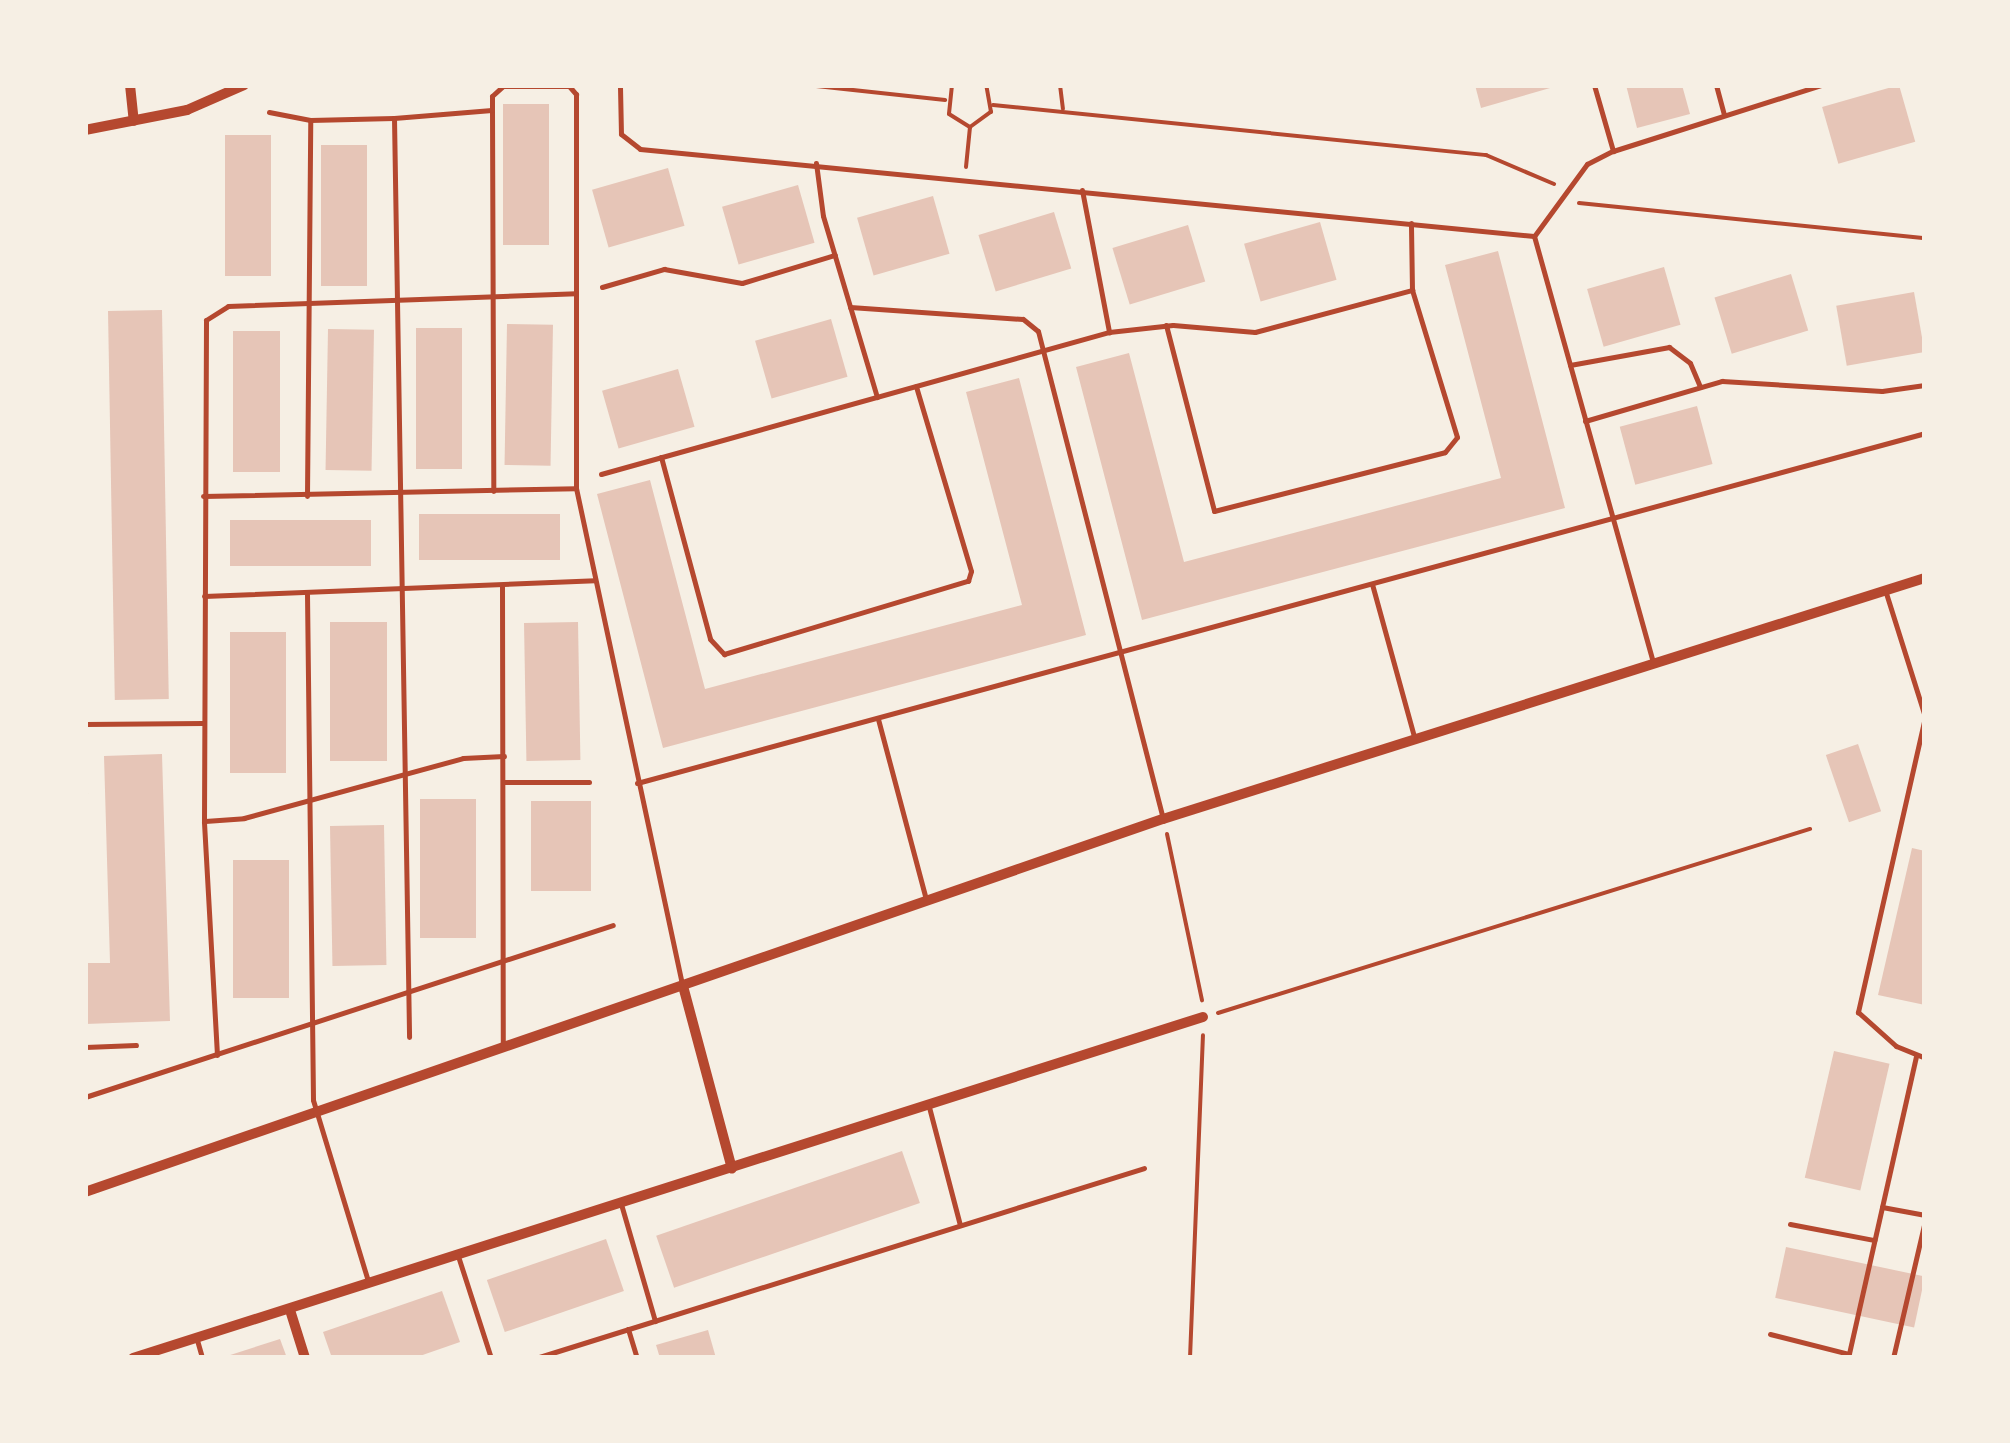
<!DOCTYPE html>
<style>
body{margin:0}
#map{position:relative;width:2010px;height:1443px;overflow:hidden;background:#f6efe4;font-family:"Varela Round",sans-serif}
div>[style]{position:absolute}
[style*='--x']{left:calc(var(--x)*1px);top:calc(var(--y)*1px);width:calc(var(--w)*1px);rotate:calc(var(--a)*1deg)}
.building>*{inset:0;background:#e6c5b7;transform-origin:0 0}
.path>*{height:4px;margin:-2px;padding:0 2px;transform-origin:2px;border-radius:2px;background:#b5482f}
.service>*{height:5px;margin:-2.5px;padding:0 2.5px;transform-origin:2.5px;border-radius:2.5px;background:#b5482f}
.minor>*{height:10px;margin:-5px;padding:0 5px;transform-origin:5px;border-radius:5px;background:#b5482f}
span{translate:-50% -50%;white-space:nowrap;text-align:center;line-height:1.15;-webkit-text-stroke:10px #f6efe4;paint-order:stroke}
.frame{position:absolute;inset:0;border:88px solid #f6efe4;pointer-events:none}
</style>
<div id="map">
<div class="building">
<i style="clip-path:polygon(1475px 85px,1557px 85px,1557px 86px,1481px 108px)"></i>
<i style="clip-path:polygon(1626px 85px,1682px 85px,1690px 114px,1637px 128px)"></i>
<i style="left:1899px;top:85px;width:59px;height:80px;rotate:74deg"></i>
<i style="left:503px;top:104px;width:46px;height:141px"></i>
<i style="left:225px;top:135px;width:46px;height:141px"></i>
<i style="left:321px;top:145px;width:46px;height:141px"></i>
<i style="left:668px;top:168px;width:60px;height:79px;rotate:74deg"></i>
<i style="left:798px;top:185px;width:60px;height:79px;rotate:74deg"></i>
<i style="left:933px;top:196px;width:60px;height:79px;rotate:74deg"></i>
<i style="left:1054px;top:212px;width:59px;height:79px;rotate:73deg"></i>
<i style="left:1320px;top:222px;width:60px;height:79px;rotate:74deg"></i>
<i style="left:1188px;top:225px;width:59px;height:79px;rotate:73deg"></i>
<i style="clip-path:polygon(1498px 251px,1565px 508px,1142px 620px,1076px 367px,1129px 353px,1184px 562px,1501px 478px,1445px 265px)"></i>
<i style="left:1664px;top:267px;width:60px;height:80px;rotate:74deg"></i>
<i style="left:1791px;top:274px;width:59px;height:80px;rotate:73deg"></i>
<i style="left:1914px;top:292px;width:61px;height:79px;rotate:80deg"></i>
<i style="left:162px;top:310px;width:389px;height:54px;rotate:89deg"></i>
<i style="left:831px;top:319px;width:60px;height:79px;rotate:74deg"></i>
<i style="left:507px;top:324px;width:46px;height:141px;rotate:1deg"></i>
<i style="left:416px;top:328px;width:46px;height:141px"></i>
<i style="left:328px;top:329px;width:46px;height:141px;rotate:1deg"></i>
<i style="left:233px;top:331px;width:47px;height:141px"></i>
<i style="left:678px;top:369px;width:60px;height:79px;rotate:74deg"></i>
<i style="clip-path:polygon(1019px 378px,1086px 635px,663px 748px,597px 494px,650px 480px,705px 689px,1022px 605px,966px 392px)"></i>
<i style="left:1697px;top:406px;width:60px;height:80px;rotate:75deg"></i>
<i style="left:560px;top:514px;width:46px;height:141px;rotate:90deg"></i>
<i style="left:371px;top:520px;width:46px;height:141px;rotate:90deg"></i>
<i style="left:330px;top:622px;width:57px;height:139px"></i>
<i style="left:578px;top:622px;width:138px;height:54px;rotate:89deg"></i>
<i style="left:286px;top:632px;width:141px;height:56px;rotate:90deg"></i>
<i style="left:1858px;top:744px;width:71px;height:34px;rotate:71deg"></i>
<i style="clip-path:polygon(162px 754px,170px 1021px,85px 1024px,85px 963px,110px 963px,104px 756px)"></i>
<i style="left:420px;top:799px;width:56px;height:139px"></i>
<i style="left:531px;top:801px;width:60px;height:90px"></i>
<i style="left:384px;top:825px;width:140px;height:54px;rotate:89deg"></i>
<i style="clip-path:polygon(1912px 848px,1925px 851px,1925px 1005px,1878px 995px)"></i>
<i style="left:233px;top:860px;width:56px;height:138px"></i>
<i style="left:1834px;top:1051px;width:57px;height:130px;rotate:13deg"></i>
<i style="left:902px;top:1151px;width:55px;height:260px;rotate:71deg"></i>
<i style="left:606px;top:1239px;width:55px;height:126px;rotate:71deg"></i>
<i style="left:1786px;top:1247px;width:142px;height:52px;rotate:12deg"></i>
<i style="clip-path:polygon(442px 1291px,460px 1342px,414px 1358px,332px 1358px,323px 1332px)"></i>
<i style="clip-path:polygon(708px 1330px,716px 1358px,660px 1358px,656px 1345px)"></i>
<i style="clip-path:polygon(280px 1339px,287px 1358px,224px 1358px,224px 1357px)"></i>
</div>
<div class="path">
<i style="--x:807;--y:85;--w:139;--a:6.2"></i>
<i style="--x:952;--y:85;--w:29;--a:96"></i>
<i style="--x:949;--y:114;--w:25;--a:32"></i>
<i style="--x:970;--y:127;--w:26;--a:-36"></i>
<i style="--x:991;--y:112;--w:27;--a:-100"></i>
<i style="--x:1060;--y:85;--w:24;--a:83"></i>
<i style="--x:993;--y:105;--w:496;--a:5.8"></i>
<i style="--x:1486;--y:155;--w:74;--a:23.1"></i>
<i style="--x:966;--y:167;--w:40;--a:-84.3"></i>
<i style="--x:1579;--y:203;--w:348;--a:5.8"></i>
<i style="--x:1167;--y:834;--w:170;--a:78.1"></i>
<i style="--x:1218;--y:1013;--w:620;--a:-17.27"></i>
<i style="--x:1190;--y:1358;--w:323;--a:-87.7"></i>
</div>
<div class="service">
<i style="--x:1594;--y:85;--w:69;--a:73.9"></i>
<i style="--x:1613;--y:151;--w:218;--a:-17.6"></i>
<i style="--x:1716;--y:85;--w:30;--a:75"></i>
<i style="--x:620;--y:87;--w:47;--a:88.8"></i>
<i style="--x:621;--y:134;--w:24;--a:38"></i>
<i style="--x:640;--y:149;--w:898;--a:5.56"></i>
<i style="--x:492;--y:110;--w:381;--a:89.8"></i>
<i style="--x:269;--y:112;--w:42;--a:11"></i>
<i style="--x:310;--y:120;--w:84;--a:-1.4"></i>
<i style="--x:394;--y:118;--w:98;--a:-4.7"></i>
<i style="--x:492;--y:110;--w:14;--a:-90"></i>
<i style="--x:492;--y:96;--w:15;--a:-42"></i>
<i style="--x:503;--y:86;--w:66;--a:0"></i>
<i style="--x:569;--y:86;--w:11;--a:49"></i>
<i style="--x:576;--y:94;--w:394;--a:90"></i>
<i style="--x:576;--y:488;--w:507;--a:77.94"></i>
<i style="--x:394;--y:118;--w:919;--a:89.06"></i>
<i style="--x:816;--y:163;--w:53;--a:82.5"></i>
<i style="--x:823;--y:216;--w:189;--a:73.4"></i>
<i style="--x:1082;--y:190;--w:145;--a:79.2"></i>
<i style="--x:1535;--y:235;--w:88;--a:-53.8"></i>
<i style="--x:1587;--y:164;--w:29;--a:-27"></i>
<i style="--x:1534;--y:236;--w:441;--a:74.4"></i>
<i style="--x:602;--y:287;--w:65;--a:-16.2"></i>
<i style="--x:664;--y:269;--w:79;--a:10.2"></i>
<i style="--x:742;--y:283;--w:97;--a:-16.8"></i>
<i style="--x:850;--y:307;--w:173;--a:4"></i>
<i style="--x:1023;--y:319;--w:19;--a:39"></i>
<i style="--x:1038;--y:331;--w:504;--a:75.63"></i>
<i style="--x:1166;--y:325;--w:192;--a:75.5"></i>
<i style="--x:1214;--y:511;--w:238;--a:-14.3"></i>
<i style="--x:1445;--y:452;--w:19;--a:-51"></i>
<i style="--x:1457;--y:437;--w:154;--a:-107"></i>
<i style="--x:1412;--y:290;--w:67;--a:-90.9"></i>
<i style="--x:1570;--y:365;--w:101;--a:-10.3"></i>
<i style="--x:1669;--y:347;--w:26;--a:37"></i>
<i style="--x:1690;--y:363;--w:26;--a:67"></i>
<i style="--x:1585;--y:421;--w:143;--a:-16.3"></i>
<i style="--x:1722;--y:381;--w:160;--a:3.6"></i>
<i style="--x:1882;--y:391;--w:43;--a:-7.9"></i>
<i style="--x:661;--y:457;--w:188;--a:74.9"></i>
<i style="--x:710;--y:639;--w:21;--a:47"></i>
<i style="--x:724;--y:654;--w:255;--a:-16.7"></i>
<i style="--x:968;--y:581;--w:10;--a:-73"></i>
<i style="--x:971;--y:571;--w:193;--a:-106.6"></i>
<i style="--x:601;--y:474;--w:527;--a:-15.62"></i>
<i style="--x:1109;--y:332;--w:64;--a:-6.2"></i>
<i style="--x:1173;--y:325;--w:82;--a:4.9"></i>
<i style="--x:1255;--y:332;--w:163;--a:-15"></i>
<i style="--x:203;--y:496;--w:373;--a:-1.2"></i>
<i style="--x:307;--y:496;--w:376;--a:-89.5"></i>
<i style="--x:1372;--y:584;--w:162;--a:74.6"></i>
<i style="--x:502;--y:586;--w:459;--a:89.9"></i>
<i style="--x:1886;--y:593;--w:130;--a:72.5"></i>
<i style="--x:1925;--y:717;--w:303;--a:102.8"></i>
<i style="--x:1858;--y:1012;--w:51;--a:41.8"></i>
<i style="--x:1896;--y:1046;--w:31;--a:22"></i>
<i style="--x:307;--y:594;--w:506;--a:89.32"></i>
<i style="--x:313;--y:1100;--w:189;--a:73.1"></i>
<i style="--x:204;--y:596;--w:391;--a:-2.3"></i>
<i style="--x:878;--y:719;--w:186;--a:75.1"></i>
<i style="--x:85;--y:724;--w:118;--a:-0.5"></i>
<i style="--x:504;--y:782;--w:85;--a:0"></i>
<i style="--x:637;--y:783;--w:1335;--a:-15.2"></i>
<i style="--x:85;--y:793;--w:135;--a:90"></i>
<i style="--x:205;--y:821;--w:39;--a:-4"></i>
<i style="--x:244;--y:818;--w:227;--a:-15.3"></i>
<i style="--x:463;--y:758;--w:41;--a:-2.8"></i>
<i style="--x:85;--y:1047;--w:51;--a:-2.2"></i>
<i style="--x:217;--y:1055;--w:234;--a:-93.2"></i>
<i style="--x:204;--y:821;--w:501;--a:-89.77"></i>
<i style="--x:206;--y:320;--w:26;--a:-32"></i>
<i style="--x:228;--y:306;--w:348;--a:-2.1"></i>
<i style="--x:85;--y:1097;--w:555;--a:-18.04"></i>
<i style="--x:929;--y:1107;--w:122;--a:75.3"></i>
<i style="--x:621;--y:1204;--w:122;--a:73.8"></i>
<i style="--x:1882;--y:1207;--w:44;--a:10.5"></i>
<i style="--x:1790;--y:1224;--w:86;--a:10.8"></i>
<i style="--x:458;--y:1256;--w:107;--a:72.1"></i>
<i style="--x:628;--y:1329;--w:30;--a:73"></i>
<i style="--x:1770;--y:1334;--w:81;--a:14.2"></i>
<i style="--x:197;--y:1340;--w:19;--a:74"></i>
<i style="--x:536;--y:1358;--w:637;--a:-17.35"></i>
<i style="--x:1848;--y:1358;--w:310;--a:-77.3"></i>
<i style="--x:1893;--y:1358;--w:142;--a:-76.9"></i>
</div>
<div class="minor">
<i style="--x:130;--y:85;--w:36;--a:84"></i>
<i style="--x:85;--y:130;--w:104;--a:-11.1"></i>
<i style="--x:187;--y:110;--w:62;--a:-23.7"></i>
<i style="--x:683;--y:986;--w:189;--a:75"></i>
<i style="--x:85;--y:1192;--w:1141;--a:-19.09"></i>
<i style="--x:1163;--y:819;--w:799;--a:-17.55"></i>
<i style="--x:290;--y:1310;--w:50;--a:72.6"></i>
<i style="--x:133;--y:1358;--w:1123;--a:-17.68"></i>
</div>
<div class="frame"></div>
</div>
